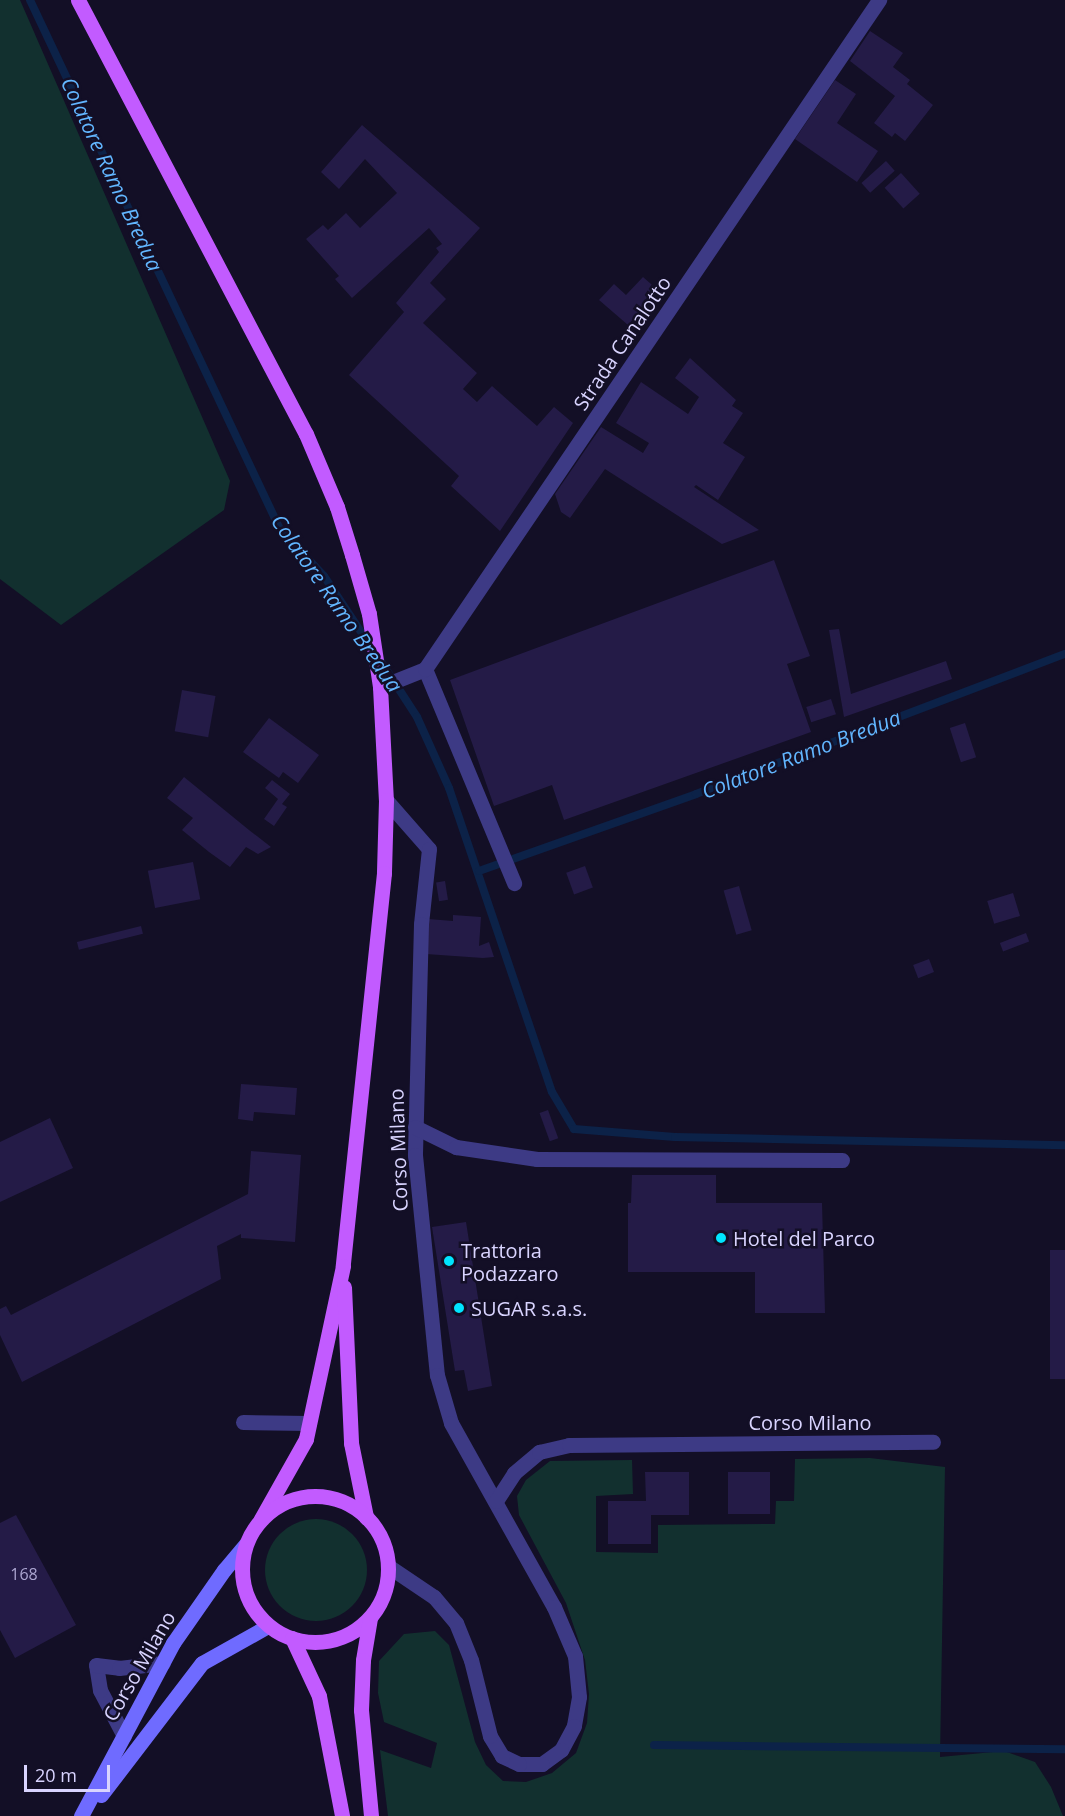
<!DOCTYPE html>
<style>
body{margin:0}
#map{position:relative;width:1065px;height:1816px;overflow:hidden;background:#130f26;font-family:"Open Sans",sans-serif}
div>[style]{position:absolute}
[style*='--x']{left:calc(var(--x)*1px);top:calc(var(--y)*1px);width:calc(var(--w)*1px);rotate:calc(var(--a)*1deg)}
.green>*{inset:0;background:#12302f}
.round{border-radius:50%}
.stream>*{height:8px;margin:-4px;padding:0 4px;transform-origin:4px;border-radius:4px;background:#0c2248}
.building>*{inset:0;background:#241b47;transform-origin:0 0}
.service>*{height:15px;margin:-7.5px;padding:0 7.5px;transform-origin:7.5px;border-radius:7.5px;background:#3d3a85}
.minor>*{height:15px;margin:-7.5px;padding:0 7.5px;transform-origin:7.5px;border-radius:7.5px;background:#3d3a85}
.secondary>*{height:15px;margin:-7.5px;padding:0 7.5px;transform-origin:7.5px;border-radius:7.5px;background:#6f6bff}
.primary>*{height:15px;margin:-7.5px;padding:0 7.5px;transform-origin:7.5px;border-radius:7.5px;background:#c25bff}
.primary>.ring{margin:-7.5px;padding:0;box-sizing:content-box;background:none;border:15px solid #c25bff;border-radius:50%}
.dots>*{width:16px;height:16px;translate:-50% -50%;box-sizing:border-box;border:3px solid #130f26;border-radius:50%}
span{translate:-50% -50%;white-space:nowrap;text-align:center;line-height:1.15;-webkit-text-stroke:5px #130f26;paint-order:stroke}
.number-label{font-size:16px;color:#aca6d1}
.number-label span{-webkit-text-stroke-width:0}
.street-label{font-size:20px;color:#d9d4ff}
.poi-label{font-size:20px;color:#d9d4ff}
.left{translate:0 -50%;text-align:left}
.water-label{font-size:21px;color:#62b6ff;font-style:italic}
.scale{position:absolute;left:24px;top:1765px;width:86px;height:27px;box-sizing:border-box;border:3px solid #d9d4ff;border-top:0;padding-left:8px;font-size:18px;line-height:21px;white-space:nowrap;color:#d9d4ff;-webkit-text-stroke:4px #130f26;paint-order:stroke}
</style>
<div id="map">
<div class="green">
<i style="clip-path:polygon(0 0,20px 0,230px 481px,224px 510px,61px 625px,0 579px)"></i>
<i style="clip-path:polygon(870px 1458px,945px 1467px,940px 1757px,1004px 1751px,1035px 1762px,1051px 1787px,1063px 1816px,388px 1816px,380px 1750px,431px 1768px,437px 1743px,384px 1722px,378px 1693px,379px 1661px,404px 1634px,435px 1631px,449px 1645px,475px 1742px,486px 1765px,503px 1781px,526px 1782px,552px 1773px,576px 1753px,587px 1723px,589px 1694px,585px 1660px,566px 1603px,519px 1515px,517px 1496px,526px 1480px,550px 1461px,632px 1460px,633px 1494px,596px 1496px,596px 1552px,658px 1553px,658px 1525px,775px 1524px,776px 1501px,794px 1501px,795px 1459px)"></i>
<i class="round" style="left:265px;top:1519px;width:102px;height:102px"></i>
</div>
<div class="stream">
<i style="--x:30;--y:0;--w:585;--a:64.71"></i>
<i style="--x:280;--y:529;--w:64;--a:46.9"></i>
<i style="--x:324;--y:576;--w:85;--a:56.5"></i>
<i style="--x:380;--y:660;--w:68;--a:57"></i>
<i style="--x:417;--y:717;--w:78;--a:65.7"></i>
<i style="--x:449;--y:788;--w:321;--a:71.3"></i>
<i style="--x:552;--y:1092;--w:43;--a:59.3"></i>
<i style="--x:574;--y:1129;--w:101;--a:4.5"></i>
<i style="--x:675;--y:1137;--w:390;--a:1.2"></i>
<i style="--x:479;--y:871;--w:230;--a:-19.5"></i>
<i style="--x:696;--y:794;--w:395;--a:-20.8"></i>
<i style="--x:654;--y:1745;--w:411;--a:0.6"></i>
</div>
<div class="building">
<i style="clip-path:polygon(870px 31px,903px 53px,893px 67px,910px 80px,907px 84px,933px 105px,905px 141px,895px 133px,892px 137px,874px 123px,895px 96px,850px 61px)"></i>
<i style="clip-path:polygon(835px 80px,856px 94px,837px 123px,878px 151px,857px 182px,795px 139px)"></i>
<i style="clip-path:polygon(362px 125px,480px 228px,430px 283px,446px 299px,423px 323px,477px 373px,463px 389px,477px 402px,492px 386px,537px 426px,554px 407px,573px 423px,500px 531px,451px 486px,459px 476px,349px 375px,404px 312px,396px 303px,439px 252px,436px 248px,442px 244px,429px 228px,352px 298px,335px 279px,339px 276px,306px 239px,323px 225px,328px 230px,346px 213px,360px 228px,397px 193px,365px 159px,339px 189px,321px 172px)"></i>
<i style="left:886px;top:161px;width:13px;height:33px;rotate:48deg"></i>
<i style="left:901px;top:173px;width:28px;height:22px;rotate:48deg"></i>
<i style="clip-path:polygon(643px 277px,659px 291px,628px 325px,599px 300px,614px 284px,626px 295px)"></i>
<i style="clip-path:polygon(690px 358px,736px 400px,732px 406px,743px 413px,723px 443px,745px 457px,718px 500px,696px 485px,694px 487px,759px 530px,722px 544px,605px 469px,570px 518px,561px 512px,555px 494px,601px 427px,643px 453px,649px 443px,616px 423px,641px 382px,688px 414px,699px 397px,675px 378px)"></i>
<i style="clip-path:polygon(774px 560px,810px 656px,787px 664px,811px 732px,564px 820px,552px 785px,494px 806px,450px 680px)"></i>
<i style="clip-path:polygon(839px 629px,851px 694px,946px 661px,952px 679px,844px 717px,829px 630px)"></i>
<i style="left:182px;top:690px;width:34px;height:42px;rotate:10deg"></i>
<i style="left:831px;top:699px;width:16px;height:26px;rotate:72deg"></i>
<i style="clip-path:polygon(269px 718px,319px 755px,298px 783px,283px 772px,279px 778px,243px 752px)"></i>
<i style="left:965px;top:723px;width:36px;height:16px;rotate:72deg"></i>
<i style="clip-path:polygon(184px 777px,249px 830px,271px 847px,258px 854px,246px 847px,230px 867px,209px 852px,182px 830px,193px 818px,167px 798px)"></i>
<i style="clip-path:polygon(272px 780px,290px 794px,282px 804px,287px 807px,274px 826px,264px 819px,278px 799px,265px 788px)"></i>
<i style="left:193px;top:862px;width:38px;height:46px;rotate:79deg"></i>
<i style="left:585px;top:866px;width:23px;height:20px;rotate:70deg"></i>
<i style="left:445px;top:881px;width:19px;height:9px;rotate:81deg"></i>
<i style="left:739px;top:886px;width:46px;height:16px;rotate:74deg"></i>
<i style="left:1013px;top:893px;width:24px;height:27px;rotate:73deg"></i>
<i style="clip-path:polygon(453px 915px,481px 917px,479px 946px,489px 942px,494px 957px,483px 958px,426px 954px,428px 919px,453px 921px)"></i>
<i style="left:141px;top:926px;width:8px;height:66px;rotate:76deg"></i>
<i style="left:1026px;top:933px;width:9px;height:28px;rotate:69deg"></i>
<i style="left:929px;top:959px;width:14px;height:17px;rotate:69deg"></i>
<i style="clip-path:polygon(241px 1084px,297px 1088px,295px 1115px,254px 1112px,253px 1121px,238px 1119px)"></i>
<i style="left:548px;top:1110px;width:30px;height:9px;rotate:70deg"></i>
<i style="clip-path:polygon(50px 1118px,73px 1168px,0 1202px,0 1142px)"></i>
<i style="clip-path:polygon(251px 1151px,301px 1155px,295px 1242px,241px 1238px,241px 1234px,217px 1246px,221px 1279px,22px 1382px,0 1335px,0 1309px,6px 1306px,11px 1315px,248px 1194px)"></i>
<i style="clip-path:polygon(632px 1175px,716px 1175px,716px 1203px,822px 1203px,825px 1313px,755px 1313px,755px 1272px,628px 1272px,628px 1203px,631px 1203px)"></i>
<i style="clip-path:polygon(466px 1222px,492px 1386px,468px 1391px,464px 1370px,455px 1371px,432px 1227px)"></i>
<i style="left:1050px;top:1250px;width:15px;height:129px"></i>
<i style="clip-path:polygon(645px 1472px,689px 1472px,689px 1515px,651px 1515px,651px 1544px,608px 1544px,608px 1501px,646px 1501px)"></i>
<i style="left:728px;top:1472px;width:42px;height:42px"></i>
<i style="clip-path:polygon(16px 1515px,76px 1625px,15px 1658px,0 1630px,0 1523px)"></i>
</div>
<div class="service">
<i style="--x:425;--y:669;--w:232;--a:67.4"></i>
<i style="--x:386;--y:800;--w:65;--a:48.7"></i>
<i style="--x:429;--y:849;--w:75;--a:96.1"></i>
<i style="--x:421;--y:924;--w:231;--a:91.5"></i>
<i style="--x:415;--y:1155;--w:221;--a:84.3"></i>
<i style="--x:437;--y:1375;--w:50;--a:73.7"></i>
<i style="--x:451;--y:1423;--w:211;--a:60.8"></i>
<i style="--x:554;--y:1607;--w:53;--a:66.8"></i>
<i style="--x:575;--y:1656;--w:41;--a:84.4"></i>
<i style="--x:579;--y:1697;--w:29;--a:100"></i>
<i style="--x:574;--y:1726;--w:27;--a:118"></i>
<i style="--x:561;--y:1750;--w:24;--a:144"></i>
<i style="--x:542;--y:1764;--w:23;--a:180"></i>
<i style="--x:519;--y:1764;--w:19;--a:-155"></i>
<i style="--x:502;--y:1756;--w:23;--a:-121"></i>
<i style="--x:490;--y:1736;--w:78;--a:-104"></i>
<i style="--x:471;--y:1660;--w:40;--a:-112"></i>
<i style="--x:456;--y:1623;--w:34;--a:-130"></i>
<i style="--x:434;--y:1597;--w:55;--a:-146"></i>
<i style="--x:415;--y:1127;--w:46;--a:26"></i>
<i style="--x:456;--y:1147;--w:82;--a:8.4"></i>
<i style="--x:537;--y:1159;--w:305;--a:0.2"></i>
<i style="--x:243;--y:1422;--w:66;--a:0.9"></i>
<i style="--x:496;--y:1501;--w:33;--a:-57"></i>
<i style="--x:514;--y:1473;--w:33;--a:-40"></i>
<i style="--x:539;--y:1452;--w:31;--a:-13"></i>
<i style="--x:569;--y:1445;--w:364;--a:-0.5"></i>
<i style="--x:124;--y:1736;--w:52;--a:-117.6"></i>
<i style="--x:100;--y:1690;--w:25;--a:-99"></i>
<i style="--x:96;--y:1665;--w:23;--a:7"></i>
<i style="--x:119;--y:1668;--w:44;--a:-6.5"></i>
</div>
<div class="minor">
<i style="--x:380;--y:687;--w:48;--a:-21.8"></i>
<i style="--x:425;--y:669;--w:809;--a:-55.84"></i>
</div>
<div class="secondary">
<i style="--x:101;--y:1795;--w:166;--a:-52.6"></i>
<i style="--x:202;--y:1663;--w:76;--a:-29.3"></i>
<i style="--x:81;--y:1816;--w:196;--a:-62"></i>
<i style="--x:173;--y:1643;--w:89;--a:-55.1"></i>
<i style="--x:224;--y:1570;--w:33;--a:-50"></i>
</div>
<div class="primary">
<i style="--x:78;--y:0;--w:490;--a:62.3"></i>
<i style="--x:306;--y:434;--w:79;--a:67"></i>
<i style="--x:337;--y:507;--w:50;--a:72.6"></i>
<i style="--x:352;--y:555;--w:61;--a:73.9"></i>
<i style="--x:369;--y:614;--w:74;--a:81.4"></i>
<i style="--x:380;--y:687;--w:113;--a:87"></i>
<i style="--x:386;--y:800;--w:73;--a:91.6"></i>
<i style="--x:384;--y:873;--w:395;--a:96"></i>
<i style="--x:343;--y:1266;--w:177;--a:102.1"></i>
<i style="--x:306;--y:1439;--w:92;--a:119.4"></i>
<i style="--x:344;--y:1287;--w:156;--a:87.4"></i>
<i style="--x:351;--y:1443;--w:76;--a:78.5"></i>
<i class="ring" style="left:242px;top:1496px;width:131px;height:131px"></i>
<i style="--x:370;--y:1618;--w:43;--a:99.5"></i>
<i style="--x:363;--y:1660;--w:50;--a:92.3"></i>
<i style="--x:361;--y:1710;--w:106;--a:84.6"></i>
<i style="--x:292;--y:1638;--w:64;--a:65"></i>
<i style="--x:319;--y:1696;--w:122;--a:79.1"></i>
</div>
<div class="dots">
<i style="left:721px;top:1238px;background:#00e5ff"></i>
<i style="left:449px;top:1261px;background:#00e5ff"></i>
<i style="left:459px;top:1308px;background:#00e5ff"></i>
</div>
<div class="number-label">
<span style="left:24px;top:1574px">168</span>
</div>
<div class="street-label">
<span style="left:622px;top:343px;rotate:-56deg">Strada Canalotto</span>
<span style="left:398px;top:1150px;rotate:-92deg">Corso Milano</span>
<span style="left:810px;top:1422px">Corso Milano</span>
<span style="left:139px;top:1666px;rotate:-60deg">Corso Milano</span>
</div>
<div class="poi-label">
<span class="left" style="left:733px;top:1238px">Hotel del Parco</span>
<span class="left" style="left:461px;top:1262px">Trattoria<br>Podazzaro</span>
<span class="left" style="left:471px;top:1308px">SUGAR s.a.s.</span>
</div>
<div class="water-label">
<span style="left:112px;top:174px;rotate:65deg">Colatore Ramo Bredua</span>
<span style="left:337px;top:603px;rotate:55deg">Colatore Ramo Bredua</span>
<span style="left:801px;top:754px;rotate:-21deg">Colatore Ramo Bredua</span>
</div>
<div class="scale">20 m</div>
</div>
